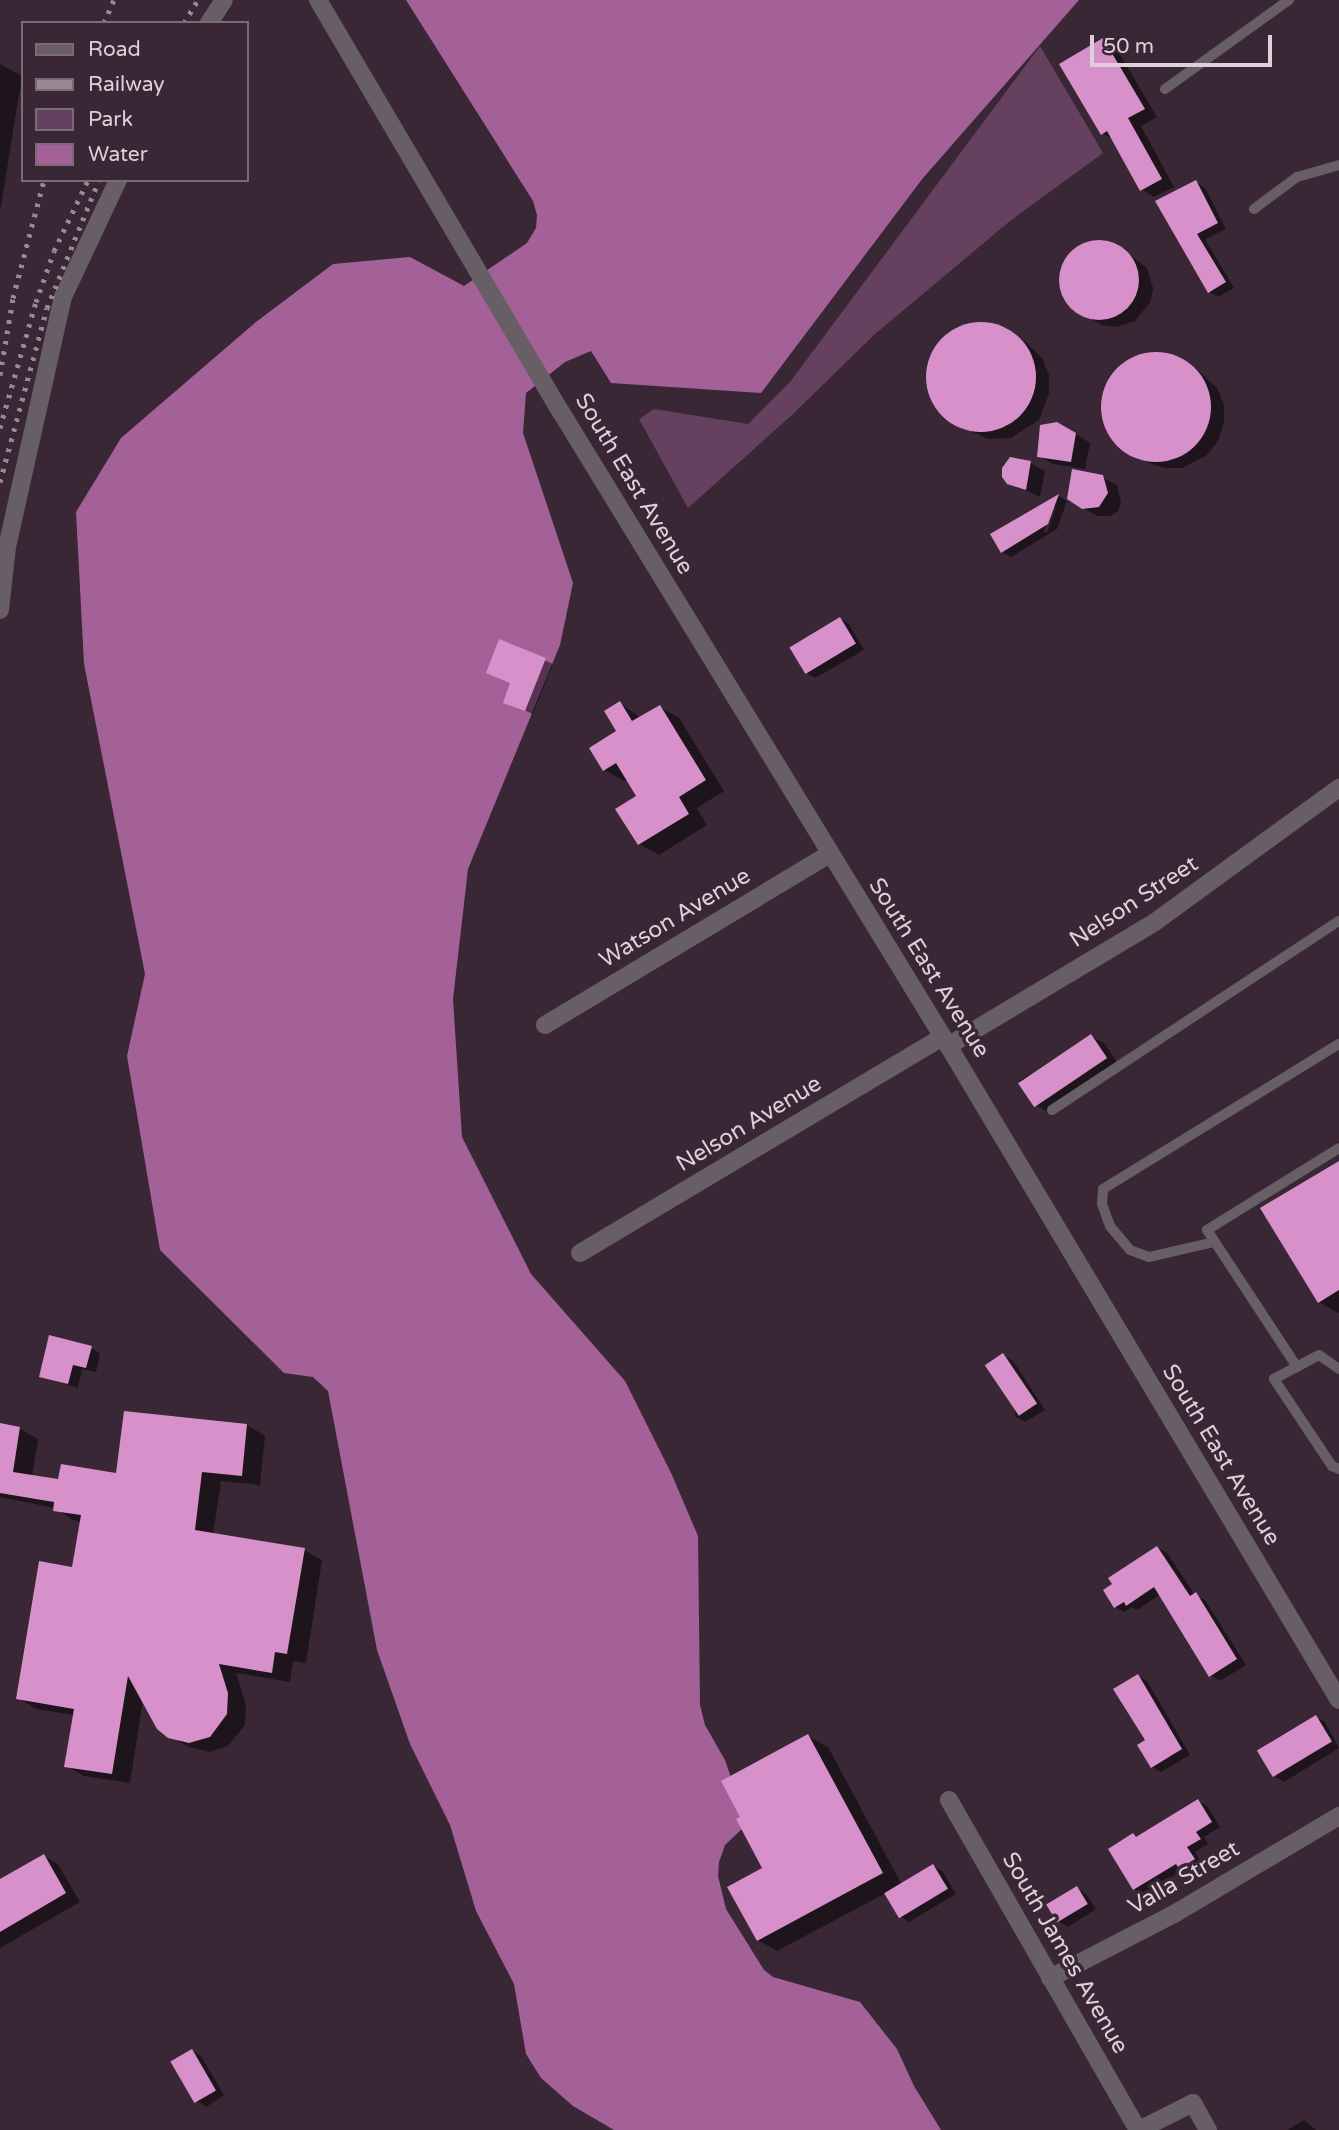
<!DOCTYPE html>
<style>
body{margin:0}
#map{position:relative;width:1339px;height:2130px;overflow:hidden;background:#392735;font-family:"Varela Round",sans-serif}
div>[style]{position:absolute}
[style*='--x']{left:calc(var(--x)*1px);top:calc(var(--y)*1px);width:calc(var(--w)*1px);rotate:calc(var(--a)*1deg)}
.green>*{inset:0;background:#66405f}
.water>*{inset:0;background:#a46198}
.shadow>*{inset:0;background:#0007}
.building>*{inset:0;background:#d790c9;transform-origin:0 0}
.round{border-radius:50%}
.service>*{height:10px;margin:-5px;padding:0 5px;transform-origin:5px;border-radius:5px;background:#685f66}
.minor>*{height:18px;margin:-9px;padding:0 9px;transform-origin:9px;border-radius:9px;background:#685f66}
.rail>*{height:5px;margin-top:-2.5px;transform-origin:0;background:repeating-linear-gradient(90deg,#988a95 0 3.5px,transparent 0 10.5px)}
span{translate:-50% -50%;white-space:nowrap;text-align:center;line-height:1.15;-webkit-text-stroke:7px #392735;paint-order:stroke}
.street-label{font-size:23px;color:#dcd1da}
.legend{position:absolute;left:21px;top:21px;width:228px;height:161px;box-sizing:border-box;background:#392735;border:2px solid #7a6b77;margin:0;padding:9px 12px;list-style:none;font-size:21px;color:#dcd1da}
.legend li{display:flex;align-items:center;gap:14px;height:35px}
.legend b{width:35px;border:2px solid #7a6b77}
.scale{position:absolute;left:1090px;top:35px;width:182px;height:32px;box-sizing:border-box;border:4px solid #dcd1da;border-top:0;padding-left:9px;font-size:21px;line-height:24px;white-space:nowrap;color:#dcd1da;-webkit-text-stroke:5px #392735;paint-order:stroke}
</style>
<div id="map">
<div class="green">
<i style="clip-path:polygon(1040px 46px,1103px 153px,1010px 221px,875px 334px,792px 415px,688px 508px,639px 419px,654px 409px,748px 424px,790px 382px)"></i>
</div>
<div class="water">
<i style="clip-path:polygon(406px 0,1079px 0,923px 178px,761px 393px,611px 383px,591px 351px,565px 362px,526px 393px,523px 433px,573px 583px,560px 645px,468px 869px,453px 999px,462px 1137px,531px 1274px,625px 1381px,672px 1475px,698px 1536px,700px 1705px,705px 1725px,725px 1760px,746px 1822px,743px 1828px,725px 1845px,719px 1862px,718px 1876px,726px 1909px,764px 1970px,773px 1977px,860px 2002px,897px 2049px,914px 2086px,941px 2130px,614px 2130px,573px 2106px,541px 2078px,526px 2054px,514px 1984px,476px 1911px,450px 1825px,410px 1744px,377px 1650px,328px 1391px,313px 1377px,284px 1373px,160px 1250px,127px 1056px,145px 974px,84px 664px,76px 512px,121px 438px,256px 322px,333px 264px,410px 257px,464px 286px,527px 243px,536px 228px,537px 215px,533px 201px)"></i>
</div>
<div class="shadow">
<i style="clip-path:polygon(1103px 40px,1116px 48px,1157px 117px,1141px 126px,1174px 187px,1154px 197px,1141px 189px,1115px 141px,1102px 133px)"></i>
<i style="clip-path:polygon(0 64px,22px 76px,0 212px)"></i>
<i style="clip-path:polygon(1196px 182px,1205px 188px,1226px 229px,1205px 239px,1234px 288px,1218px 297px,1209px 292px,1158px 201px)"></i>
<i style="clip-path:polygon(1098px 241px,1123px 250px,1147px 268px,1153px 288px,1151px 301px,1135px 321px,1116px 327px,1102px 325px,1075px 310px,1066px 300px,1060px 281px,1069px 256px,1085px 244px)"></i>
<i style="clip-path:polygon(970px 324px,988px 324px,1021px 338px,1042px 358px,1049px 375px,1049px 393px,1039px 420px,1011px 438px,988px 439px,955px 424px,935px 405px,928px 387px,930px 360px,938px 344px,952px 331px)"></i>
<i style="clip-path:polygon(1164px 354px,1197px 369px,1217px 388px,1224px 405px,1224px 423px,1218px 441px,1207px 455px,1182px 468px,1164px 468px,1146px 462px,1119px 446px,1105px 427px,1104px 399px,1109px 381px,1128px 361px,1145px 355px)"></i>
<i style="clip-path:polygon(1063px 425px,1090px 443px,1085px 469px,1053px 464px,1039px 456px,1042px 427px)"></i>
<i style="clip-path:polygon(1030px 463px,1045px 471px,1040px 497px,1008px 482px)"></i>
<i style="clip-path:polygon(1102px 477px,1117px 485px,1121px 502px,1118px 511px,1110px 516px,1098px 516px,1083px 508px)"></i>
<i style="clip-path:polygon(evenodd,1059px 496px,1067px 501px,1057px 529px,1011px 557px,1002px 552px,992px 535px,1059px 496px,1052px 507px,1056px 507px,1047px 533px,1044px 532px,1052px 507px)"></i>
<i style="clip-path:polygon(840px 619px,849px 624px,864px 650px,815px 678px,806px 673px)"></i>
<i style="clip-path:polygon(500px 641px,553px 664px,533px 714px,505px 702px,512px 683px)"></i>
<i style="clip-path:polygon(620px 703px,641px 718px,660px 707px,679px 718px,724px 791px,697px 808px,707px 825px,659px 855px,639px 844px,638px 797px,627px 779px,624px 781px,605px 770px,619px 731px)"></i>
<i style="clip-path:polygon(1091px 1036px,1105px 1044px,1120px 1067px,1048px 1112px,1034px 1104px,1019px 1081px)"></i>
<i style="clip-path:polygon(1339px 1163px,1339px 1312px,1338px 1313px,1319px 1302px)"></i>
<i style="clip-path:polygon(91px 1348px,100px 1353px,96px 1372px,82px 1369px,78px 1388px,41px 1376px)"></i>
<i style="clip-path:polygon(1003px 1355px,1013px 1361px,1045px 1410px,1025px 1422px,1016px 1417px)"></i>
<i style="clip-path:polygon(0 1425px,20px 1429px,38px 1439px,32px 1477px,60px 1481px,118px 1475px,247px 1425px,265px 1436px,260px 1485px,221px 1481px,213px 1535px,304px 1550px,322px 1560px,306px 1663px,293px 1661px,290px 1682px,236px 1673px,246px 1705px,245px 1725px,228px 1746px,209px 1752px,189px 1747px,169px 1736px,143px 1700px,130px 1783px,84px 1776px,66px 1766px,74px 1715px,36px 1709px,18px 1698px,74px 1569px,81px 1522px,73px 1520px,55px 1508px,0 1497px)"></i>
<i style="clip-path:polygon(1158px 1548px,1167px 1553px,1195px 1595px,1205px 1600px,1246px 1665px,1220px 1681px,1210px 1675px,1161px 1594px,1137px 1610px,1132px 1607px,1124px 1612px,1115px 1607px)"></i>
<i style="clip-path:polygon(1138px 1676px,1147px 1681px,1190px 1755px,1161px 1772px,1152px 1767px)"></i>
<i style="clip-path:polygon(1316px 1717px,1325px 1722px,1339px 1748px,1284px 1782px,1275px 1777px)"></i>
<i style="clip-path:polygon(808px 1736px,828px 1747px,902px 1885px,933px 1866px,943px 1872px,956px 1894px,909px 1922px,900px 1916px,886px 1893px,777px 1951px,758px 1940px,765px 1869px)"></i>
<i style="clip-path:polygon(1198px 1801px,1207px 1806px,1220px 1827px,1204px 1837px,1208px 1844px,1195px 1852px,1202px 1864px,1189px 1873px,1183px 1870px,1143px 1894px,1134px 1889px,1133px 1835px,1139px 1838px)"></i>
<i style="clip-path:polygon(44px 1856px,58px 1864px,80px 1902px,0 1948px,0 1881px)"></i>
<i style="clip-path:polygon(1077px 1888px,1086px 1894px,1096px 1909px,1068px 1927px,1058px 1921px)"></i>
<i style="clip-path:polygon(192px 2051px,201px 2056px,224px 2095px,206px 2107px,197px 2101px)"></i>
<i style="clip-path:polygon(1304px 2120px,1316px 2130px,1288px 2130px)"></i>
</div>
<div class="building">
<i style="clip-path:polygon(1103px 38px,1145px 109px,1128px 118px,1162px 179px,1140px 191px,1107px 131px,1101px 135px,1059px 64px)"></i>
<i style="clip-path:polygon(1196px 180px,1218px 223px,1197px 234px,1226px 282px,1208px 293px,1155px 201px)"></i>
<i class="round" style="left:1059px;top:240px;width:80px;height:80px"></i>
<i class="round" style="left:926px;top:322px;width:110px;height:110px"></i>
<i class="round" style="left:1101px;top:352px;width:110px;height:110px"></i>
<i style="clip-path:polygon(1057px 422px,1076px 433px,1071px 462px,1037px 457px,1040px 425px)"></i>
<i style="clip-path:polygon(1010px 457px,1031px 461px,1026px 490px,1007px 484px,1002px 477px,1002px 468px)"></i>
<i style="clip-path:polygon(1072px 469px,1103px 475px,1108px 493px,1099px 507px,1082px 509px,1067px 499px)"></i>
<i style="clip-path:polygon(1059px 494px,1048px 524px,1001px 553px,990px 534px)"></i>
<i style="left:840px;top:617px;width:31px;height:59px;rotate:59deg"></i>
<i style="clip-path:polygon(499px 639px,546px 658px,525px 711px,503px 703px,510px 683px,486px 673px)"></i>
<i style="clip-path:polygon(620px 701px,632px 721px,660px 705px,706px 780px,679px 797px,689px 814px,638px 845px,615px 809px,636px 796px,616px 763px,603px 771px,589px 748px,616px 731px,604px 711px)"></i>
<i style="left:1091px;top:1034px;width:29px;height:88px;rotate:56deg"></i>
<i style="clip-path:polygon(1339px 1161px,1339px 1290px,1318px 1303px,1260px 1208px)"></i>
<i style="clip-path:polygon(49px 1335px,92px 1346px,86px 1368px,73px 1365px,68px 1384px,39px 1377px)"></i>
<i style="left:1003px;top:1353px;width:61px;height:22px;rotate:56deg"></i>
<i style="clip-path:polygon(124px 1411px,247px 1424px,242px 1476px,202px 1472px,195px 1530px,305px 1548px,287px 1654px,275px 1652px,272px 1673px,219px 1664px,228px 1693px,227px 1714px,210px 1737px,189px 1743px,168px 1738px,157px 1729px,128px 1676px,112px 1774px,64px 1767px,74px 1709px,16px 1699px,39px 1561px,72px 1567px,81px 1515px,53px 1511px,54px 1502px,0 1493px,0 1423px,20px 1427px,13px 1472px,58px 1479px,61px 1464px,116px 1473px)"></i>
<i style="clip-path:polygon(1157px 1546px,1190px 1596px,1196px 1592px,1237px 1659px,1209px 1677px,1154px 1587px,1126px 1606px,1124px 1602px,1114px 1608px,1103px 1590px,1112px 1584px,1108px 1578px)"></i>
<i style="clip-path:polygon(1138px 1674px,1182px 1749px,1151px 1768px,1137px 1745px,1145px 1740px,1113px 1689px)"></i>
<i style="left:1316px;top:1715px;width:31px;height:69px;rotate:59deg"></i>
<i style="clip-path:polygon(808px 1734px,883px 1873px,757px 1941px,727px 1887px,762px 1868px,736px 1819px,740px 1817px,721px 1781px)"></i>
<i style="clip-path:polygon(1198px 1799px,1212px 1822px,1196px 1832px,1201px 1839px,1187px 1847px,1195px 1859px,1179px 1869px,1176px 1864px,1133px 1890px,1108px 1849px,1133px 1833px,1136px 1837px)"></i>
<i style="clip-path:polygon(44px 1854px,66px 1893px,0 1932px,0 1879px)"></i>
<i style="left:933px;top:1864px;width:29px;height:57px;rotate:59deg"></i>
<i style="left:1077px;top:1886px;width:21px;height:36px;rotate:59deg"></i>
<i style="left:192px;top:2049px;width:48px;height:25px;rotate:60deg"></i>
</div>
<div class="service">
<i style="--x:1165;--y:89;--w:153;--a:-35.7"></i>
<i style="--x:1254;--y:209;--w:54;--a:-36.7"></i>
<i style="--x:1297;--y:177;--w:44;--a:-15.9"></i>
<i style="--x:1052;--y:1110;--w:344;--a:-33.4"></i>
<i style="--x:1214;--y:1242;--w:67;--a:167"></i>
<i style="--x:1149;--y:1257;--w:20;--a:-160"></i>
<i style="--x:1130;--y:1250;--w:31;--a:-130"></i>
<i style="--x:1110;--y:1226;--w:23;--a:-110"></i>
<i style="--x:1102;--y:1204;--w:15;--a:-86"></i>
<i style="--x:1103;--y:1189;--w:277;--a:-31.6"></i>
<i style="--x:1297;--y:1367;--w:164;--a:-123.3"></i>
<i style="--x:1207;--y:1230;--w:155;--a:-31.8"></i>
<i style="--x:1339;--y:1369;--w:24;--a:-145"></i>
<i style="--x:1319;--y:1355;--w:51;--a:151.9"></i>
<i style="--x:1274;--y:1379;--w:105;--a:56.3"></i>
<i style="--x:1332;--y:1466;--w:8;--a:23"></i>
</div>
<div class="minor">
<i style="--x:318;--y:0;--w:478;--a:59.5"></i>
<i style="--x:561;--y:412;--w:732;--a:58.57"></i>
<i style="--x:943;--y:1037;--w:772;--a:59.15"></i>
<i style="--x:209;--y:23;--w:27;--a:-57"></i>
<i style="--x:0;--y:610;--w:63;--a:-83.7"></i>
<i style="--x:7;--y:547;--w:256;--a:-77.4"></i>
<i style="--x:63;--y:297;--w:129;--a:-64.8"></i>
<i style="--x:545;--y:1025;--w:332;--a:-31"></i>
<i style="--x:948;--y:1046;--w:241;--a:-30.9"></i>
<i style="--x:1155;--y:922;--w:228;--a:-36.1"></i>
<i style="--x:580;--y:1253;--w:422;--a:-30.8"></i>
<i style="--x:949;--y:1800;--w:380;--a:60.2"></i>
<i style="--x:1050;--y:1978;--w:140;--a:-27.3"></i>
<i style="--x:1174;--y:1914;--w:192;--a:-30.7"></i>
<i style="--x:1139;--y:2130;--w:60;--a:-26.6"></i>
<i style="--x:1193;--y:2103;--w:31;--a:61"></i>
</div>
<div class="rail">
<i style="--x:104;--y:23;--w:25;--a:-67"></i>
<i style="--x:184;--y:23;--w:27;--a:-59"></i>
<i style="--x:0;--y:375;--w:78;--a:-80.4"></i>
<i style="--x:13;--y:298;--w:122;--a:-75.3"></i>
<i style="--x:0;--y:428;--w:131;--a:-74.1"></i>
<i style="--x:36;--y:302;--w:54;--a:-70.6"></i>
<i style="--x:54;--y:251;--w:79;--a:-64.4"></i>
<i style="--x:0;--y:482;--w:180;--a:-74.9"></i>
<i style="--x:47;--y:308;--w:138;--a:-67.9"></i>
</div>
<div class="street-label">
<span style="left:634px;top:484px;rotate:59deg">South East Avenue</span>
<span style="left:1134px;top:902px;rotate:-33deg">Nelson Street</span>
<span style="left:675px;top:918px;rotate:-31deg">Watson Avenue</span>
<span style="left:929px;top:968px;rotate:58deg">South East Avenue</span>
<span style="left:749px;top:1124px;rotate:-31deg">Nelson Avenue</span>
<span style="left:1221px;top:1455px;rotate:59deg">South East Avenue</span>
<span style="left:1184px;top:1878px;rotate:-30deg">Valla Street</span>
<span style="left:1065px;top:1953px;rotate:60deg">South James Avenue</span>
</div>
<ul class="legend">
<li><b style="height:9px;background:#685f66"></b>Road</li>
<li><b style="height:9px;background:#988a95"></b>Railway</li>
<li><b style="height:19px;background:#66405f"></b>Park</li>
<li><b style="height:19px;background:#a46198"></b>Water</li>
</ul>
<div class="scale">50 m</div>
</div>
